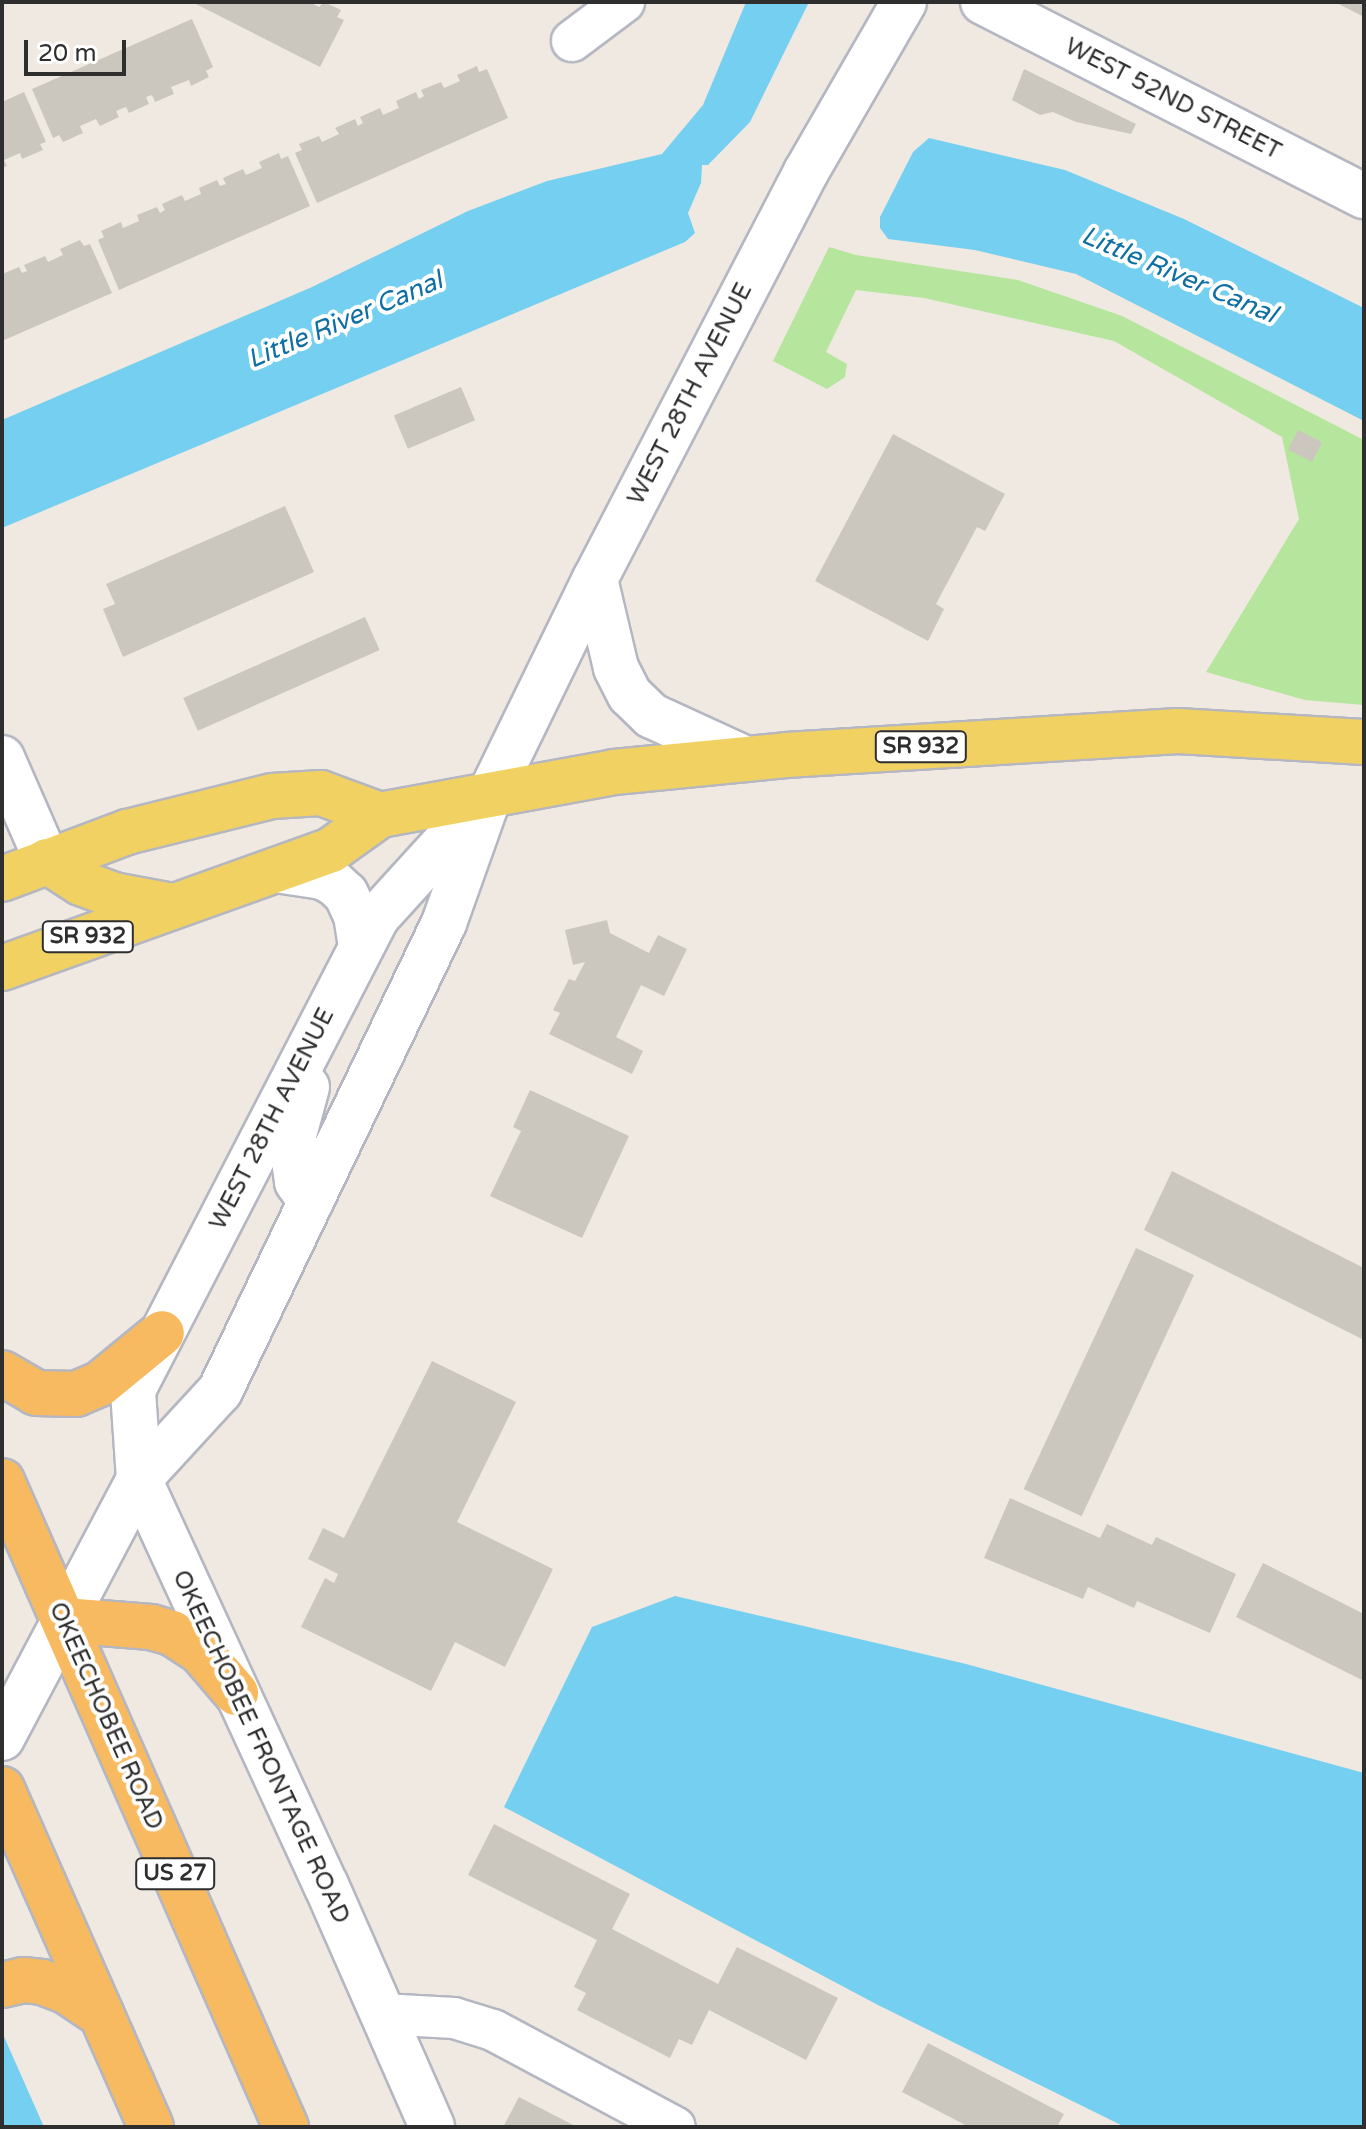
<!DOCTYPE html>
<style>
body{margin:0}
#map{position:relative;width:1366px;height:2129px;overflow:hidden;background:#efe9e1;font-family:"Varela Round",sans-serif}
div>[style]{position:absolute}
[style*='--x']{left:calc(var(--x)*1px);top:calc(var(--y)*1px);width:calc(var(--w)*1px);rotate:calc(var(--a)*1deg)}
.green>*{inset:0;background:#b6e59e}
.water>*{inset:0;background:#75cff0}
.building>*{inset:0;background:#cbc7bf;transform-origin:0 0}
.roads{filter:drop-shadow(2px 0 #b4b7c1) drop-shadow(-2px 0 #b4b7c1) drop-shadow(0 2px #b4b7c1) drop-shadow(0 -2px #b4b7c1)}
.minor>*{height:40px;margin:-20px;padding:0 20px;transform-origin:20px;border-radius:20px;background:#fff}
.tertiary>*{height:44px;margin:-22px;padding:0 22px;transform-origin:22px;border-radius:22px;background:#fff}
.secondary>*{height:44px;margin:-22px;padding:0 22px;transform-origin:22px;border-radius:22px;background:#fff}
.primary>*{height:44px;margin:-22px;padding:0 22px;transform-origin:22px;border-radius:22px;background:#f2d163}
.trunk>*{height:44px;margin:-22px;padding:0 22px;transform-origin:22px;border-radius:22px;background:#f8ba60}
span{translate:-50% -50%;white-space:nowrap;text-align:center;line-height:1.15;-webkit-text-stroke:8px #fff;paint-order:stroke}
.shield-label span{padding:2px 6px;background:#fff;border:2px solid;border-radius:6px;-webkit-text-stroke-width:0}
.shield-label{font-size:22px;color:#2e2e2e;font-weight:700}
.street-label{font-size:24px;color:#2e2e2e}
.water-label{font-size:26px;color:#0d6fa3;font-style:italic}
.frame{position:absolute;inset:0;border:4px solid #2e2e2e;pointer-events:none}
.scale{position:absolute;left:24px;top:40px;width:102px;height:36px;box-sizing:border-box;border:4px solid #2e2e2e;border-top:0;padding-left:10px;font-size:24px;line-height:28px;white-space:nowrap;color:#2e2e2e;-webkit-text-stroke:6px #fff;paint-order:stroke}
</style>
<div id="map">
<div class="green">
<i style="clip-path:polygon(829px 247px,856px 255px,1018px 280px,1122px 316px,1364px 440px,1364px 705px,1305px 700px,1206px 672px,1299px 519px,1282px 437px,1114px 341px,924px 298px,856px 290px,826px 352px,847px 364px,845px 377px,827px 389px,773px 361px)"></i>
</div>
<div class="water">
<i style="clip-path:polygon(746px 2px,809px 2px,750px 122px,708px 165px,702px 165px,701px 183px,688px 213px,695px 233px,685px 242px,2px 528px,2px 420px,312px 287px,468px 211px,547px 181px,662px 154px,703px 105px)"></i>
<i style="clip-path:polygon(929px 138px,1065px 170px,1184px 219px,1364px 308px,1364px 421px,1076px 274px,975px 250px,888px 239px,880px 228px,880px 217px,913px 152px)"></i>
<i style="clip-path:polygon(675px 1596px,966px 1664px,1364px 1773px,1364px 2127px,1125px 2127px,878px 2005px,504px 1807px,592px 1627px)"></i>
<i style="clip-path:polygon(2px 2032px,44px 2127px,2px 2127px)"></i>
</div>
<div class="building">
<i style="clip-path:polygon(192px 2px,309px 2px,319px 7px,324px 2px,341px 10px,337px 17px,344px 20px,320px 67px)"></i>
<i style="clip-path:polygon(1335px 2px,1364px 2px,1364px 17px)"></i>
<i style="clip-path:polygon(192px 19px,213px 67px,206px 71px,209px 77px,191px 86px,189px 80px,171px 87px,174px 94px,155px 102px,152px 95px,146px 97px,149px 104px,129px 113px,126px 107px,116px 111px,119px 117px,100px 126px,96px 119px,80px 126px,83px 133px,63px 142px,59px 135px,53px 138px,32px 89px)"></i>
<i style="clip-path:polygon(477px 66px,479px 72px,487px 69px,508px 118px,317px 203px,295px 153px,302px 150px,299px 144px,319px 136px,322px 142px,339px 134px,335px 128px,355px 119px,358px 126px,363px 123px,360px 117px,380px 108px,383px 115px,399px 108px,396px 101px,416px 92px,419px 99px,424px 96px,421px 90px,441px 82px,444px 88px,460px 81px,457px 75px)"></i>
<i style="clip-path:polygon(1024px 69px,1136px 124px,1131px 134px,1076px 122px,1053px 112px,1040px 115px,1012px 100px)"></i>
<i style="clip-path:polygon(24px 92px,46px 142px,40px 144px,43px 150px,22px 159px,20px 153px,4px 160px,7px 166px,2px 168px,2px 102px)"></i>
<i style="clip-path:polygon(279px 153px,281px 159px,288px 156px,310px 206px,119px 290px,98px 240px,104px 237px,101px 231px,121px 222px,123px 228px,139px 221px,137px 215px,157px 207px,160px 213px,165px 210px,162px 204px,182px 195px,185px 201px,201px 194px,199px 188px,217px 180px,220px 186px,226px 184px,223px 178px,243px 169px,246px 175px,262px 168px,259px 162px)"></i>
<i style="clip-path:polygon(80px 240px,84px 246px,90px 244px,112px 293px,2px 341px,2px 274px,19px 267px,22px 273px,27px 271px,24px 265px,45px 256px,48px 262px,63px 255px,60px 249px)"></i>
<i style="left:461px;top:387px;width:36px;height:73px;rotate:67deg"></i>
<i style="left:1298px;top:430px;width:27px;height:22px;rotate:27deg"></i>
<i style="clip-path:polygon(893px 434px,1005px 494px,985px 531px,977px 527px,936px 604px,944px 609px,928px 641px,815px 581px)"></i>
<i style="clip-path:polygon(285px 506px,314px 572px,123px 657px,103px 609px,115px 604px,106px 584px)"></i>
<i style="left:365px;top:617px;width:36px;height:199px;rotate:66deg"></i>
<i style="clip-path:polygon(607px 920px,610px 933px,649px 953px,658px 935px,687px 949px,664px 996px,641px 985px,616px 1037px,643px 1051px,632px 1074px,549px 1034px,560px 1013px,553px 1010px,569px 979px,575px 981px,585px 962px,573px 965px,565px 930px)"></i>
<i style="clip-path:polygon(530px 1090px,629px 1136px,582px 1238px,490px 1196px,521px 1131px,513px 1127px)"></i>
<i style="clip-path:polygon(1172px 1171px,1364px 1268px,1364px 1340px,1144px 1230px)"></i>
<i style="left:1136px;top:1248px;width:64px;height:266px;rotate:25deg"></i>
<i style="clip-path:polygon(432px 1361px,516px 1402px,457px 1522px,553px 1569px,505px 1667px,455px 1642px,431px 1691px,301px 1627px,325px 1578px,334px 1583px,338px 1574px,308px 1559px,323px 1528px,344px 1538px)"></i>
<i style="clip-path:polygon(1010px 1498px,1100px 1538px,1107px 1524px,1152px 1545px,1156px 1537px,1236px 1574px,1210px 1633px,1137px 1601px,1134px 1608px,1088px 1587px,1083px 1599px,984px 1558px)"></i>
<i style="clip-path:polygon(1263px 1563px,1364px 1614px,1364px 1681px,1236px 1617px)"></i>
<i style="clip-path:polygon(494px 1824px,630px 1894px,612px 1929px,718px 1984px,737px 1947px,838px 1998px,806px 2060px,709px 2010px,692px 2045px,679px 2039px,670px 2058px,577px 2010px,586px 1993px,574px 1987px,597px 1940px,468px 1875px)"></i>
<i style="clip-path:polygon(928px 2043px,1064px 2114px,1057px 2127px,969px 2127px,902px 2092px)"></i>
<i style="clip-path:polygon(519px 2097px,577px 2127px,503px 2127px)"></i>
</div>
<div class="roads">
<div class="minor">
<i style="--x:572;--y:41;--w:65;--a:-36.9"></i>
<i style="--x:382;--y:2014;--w:72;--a:3.2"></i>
<i style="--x:454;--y:2018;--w:41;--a:17.1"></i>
<i style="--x:493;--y:2030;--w:206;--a:28.1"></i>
</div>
<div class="tertiary">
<i style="--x:983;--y:2;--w:428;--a:27"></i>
<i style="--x:2;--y:758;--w:112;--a:66.4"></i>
<i style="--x:139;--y:1479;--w:447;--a:65.3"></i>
<i style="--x:326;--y:1885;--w:264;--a:66.3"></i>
</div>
<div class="secondary">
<i style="--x:595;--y:579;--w:91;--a:76.7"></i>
<i style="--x:616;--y:668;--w:30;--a:63"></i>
<i style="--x:630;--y:695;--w:30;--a:44"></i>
<i style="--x:652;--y:716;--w:103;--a:24.6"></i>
<i style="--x:276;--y:870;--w:47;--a:8.7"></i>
<i style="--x:322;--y:877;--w:13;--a:27"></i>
<i style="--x:334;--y:883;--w:16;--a:43"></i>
<i style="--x:346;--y:894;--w:23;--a:65"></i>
<i style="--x:356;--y:915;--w:32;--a:81"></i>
<i style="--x:307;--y:1087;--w:50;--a:105.2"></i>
<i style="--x:294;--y:1135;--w:25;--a:90"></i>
<i style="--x:294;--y:1160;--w:22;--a:82"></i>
<i style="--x:297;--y:1182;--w:24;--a:55"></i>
<i style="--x:139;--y:1479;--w:89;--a:-93.9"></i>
<i style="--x:133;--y:1390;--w:532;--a:-62.71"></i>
<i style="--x:377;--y:917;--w:149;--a:-47.7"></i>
<i style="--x:2;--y:1738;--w:293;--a:-62.1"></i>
<i style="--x:139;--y:1479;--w:120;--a:-47.4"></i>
<i style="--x:220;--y:1391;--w:519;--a:-64.42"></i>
<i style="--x:444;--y:923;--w:137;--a:-70.4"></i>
<i style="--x:490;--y:794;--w:239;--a:-64"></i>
<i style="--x:595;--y:579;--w:458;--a:-62.6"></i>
<i style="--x:806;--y:172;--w:196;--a:-60"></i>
</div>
<div class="primary">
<i style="--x:47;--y:861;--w:40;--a:32.9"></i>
<i style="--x:81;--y:883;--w:35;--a:20"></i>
<i style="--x:114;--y:895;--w:59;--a:10.7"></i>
<i style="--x:2;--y:879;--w:134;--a:-20.6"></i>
<i style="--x:127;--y:832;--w:149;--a:-13.9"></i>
<i style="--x:272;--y:796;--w:49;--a:-3.5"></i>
<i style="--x:321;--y:793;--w:63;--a:20.4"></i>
<i style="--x:2;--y:968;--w:350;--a:-19.7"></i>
<i style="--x:331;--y:850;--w:60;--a:-35.5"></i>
<i style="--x:380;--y:815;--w:238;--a:-10.4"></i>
<i style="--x:614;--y:772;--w:173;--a:-5.6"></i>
<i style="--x:786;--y:755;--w:393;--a:-3.5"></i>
<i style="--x:1178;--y:731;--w:186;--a:3.4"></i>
</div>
<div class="trunk">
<i style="--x:2;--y:1373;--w:39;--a:30"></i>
<i style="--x:36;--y:1393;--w:40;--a:1.4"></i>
<i style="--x:76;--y:1394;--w:26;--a:-23"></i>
<i style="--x:100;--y:1384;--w:80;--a:-39.4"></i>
<i style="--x:2;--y:1481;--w:706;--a:66.27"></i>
<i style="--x:64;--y:1620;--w:87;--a:4.6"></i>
<i style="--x:151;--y:1627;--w:22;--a:16"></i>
<i style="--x:172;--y:1633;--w:35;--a:33"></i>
<i style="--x:201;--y:1652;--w:54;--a:49.5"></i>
<i style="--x:2;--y:1789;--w:369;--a:66.2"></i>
<i style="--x:2;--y:1985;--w:22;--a:-13"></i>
<i style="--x:23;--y:1980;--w:19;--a:6"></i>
<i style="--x:42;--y:1982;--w:26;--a:21"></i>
<i style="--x:66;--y:1991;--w:43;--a:33.7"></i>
</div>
</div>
<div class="shield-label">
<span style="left:921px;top:747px">SR 932</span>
<span style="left:88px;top:937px">SR 932</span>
<span style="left:175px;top:1874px">US 27</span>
</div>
<div class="street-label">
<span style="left:1173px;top:99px;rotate:27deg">WEST 52ND STREET</span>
<span style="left:690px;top:394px;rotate:-63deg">WEST 28TH AVENUE</span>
<span style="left:272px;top:1119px;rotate:-63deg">WEST 28TH AVENUE</span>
<span style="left:106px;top:1716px;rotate:66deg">OKEECHOBEE ROAD</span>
<span style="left:261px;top:1747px;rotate:65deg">OKEECHOBEE FRONTAGE ROAD</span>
</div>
<div class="water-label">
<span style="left:1179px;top:275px;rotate:23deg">Little River Canal</span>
<span style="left:345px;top:320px;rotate:-23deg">Little River Canal</span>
</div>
<div class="frame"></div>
<div class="scale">20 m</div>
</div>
